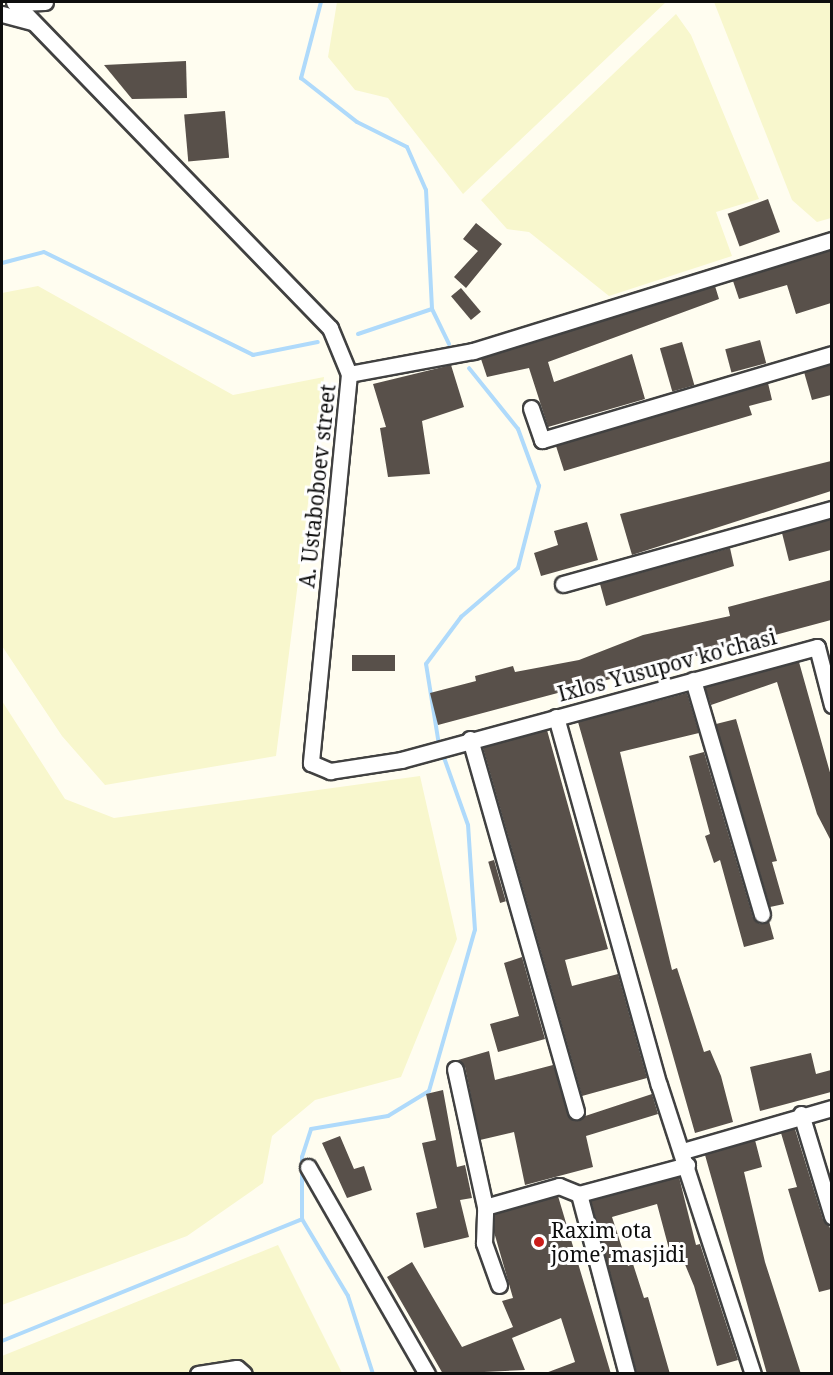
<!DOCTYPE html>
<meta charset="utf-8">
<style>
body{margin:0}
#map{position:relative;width:833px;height:1375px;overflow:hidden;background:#fffdf0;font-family:"Noto Serif",serif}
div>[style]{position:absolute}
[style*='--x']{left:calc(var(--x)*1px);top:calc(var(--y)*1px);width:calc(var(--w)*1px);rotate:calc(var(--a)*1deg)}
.farmland>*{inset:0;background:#f8f7cd}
.stream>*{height:4px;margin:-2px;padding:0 2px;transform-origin:2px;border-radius:2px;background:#afdafb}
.building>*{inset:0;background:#58504a;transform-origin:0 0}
.roads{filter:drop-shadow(2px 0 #414141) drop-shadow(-2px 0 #414141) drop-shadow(0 2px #414141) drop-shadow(0 -2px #414141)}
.minor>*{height:15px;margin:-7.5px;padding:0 7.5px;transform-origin:7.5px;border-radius:7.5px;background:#fff}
.dots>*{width:16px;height:16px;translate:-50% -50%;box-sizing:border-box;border:3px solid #fff;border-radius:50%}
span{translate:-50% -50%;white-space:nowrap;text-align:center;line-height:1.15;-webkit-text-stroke:6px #fff;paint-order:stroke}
.street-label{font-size:21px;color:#0e0e0e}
.poi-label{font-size:21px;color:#0e0e0e}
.left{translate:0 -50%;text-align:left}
.frame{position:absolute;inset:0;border:3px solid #0e0e0e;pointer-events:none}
</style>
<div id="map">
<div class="farmland">
<i style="clip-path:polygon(337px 2px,666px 2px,463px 194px,388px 98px,355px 90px,328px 57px)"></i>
<i style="clip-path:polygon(714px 2px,831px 2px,831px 218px,817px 222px,792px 200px)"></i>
<i style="clip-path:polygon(676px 14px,691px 35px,759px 199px,716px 212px,732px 256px,609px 296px,529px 232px,507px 229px,481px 200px)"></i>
<i style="clip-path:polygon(38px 286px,233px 395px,324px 377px,276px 756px,105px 785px,62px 736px,2px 646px,2px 293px)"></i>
<i style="clip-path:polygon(2px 701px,65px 799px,114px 818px,420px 776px,457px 939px,401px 1077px,315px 1100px,272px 1136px,263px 1183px,187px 1236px,2px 1305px)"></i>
<i style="clip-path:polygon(278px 1245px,342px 1373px,2px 1374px,2px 1356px)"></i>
</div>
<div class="stream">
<i style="--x:321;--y:2;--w:79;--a:104.7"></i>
<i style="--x:301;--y:78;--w:71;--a:38.2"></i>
<i style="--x:357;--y:122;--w:56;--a:26.6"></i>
<i style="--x:407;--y:147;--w:47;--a:66.2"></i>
<i style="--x:426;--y:190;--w:119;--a:87.1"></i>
<i style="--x:432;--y:309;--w:39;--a:64"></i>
<i style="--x:2;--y:263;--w:43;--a:-14.7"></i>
<i style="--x:44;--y:252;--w:233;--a:26.2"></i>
<i style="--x:253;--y:355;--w:66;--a:-11.3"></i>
<i style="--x:358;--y:334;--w:78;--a:-18.7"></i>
<i style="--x:439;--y:745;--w:82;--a:-99.1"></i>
<i style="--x:426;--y:664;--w:59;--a:-53.3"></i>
<i style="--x:461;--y:617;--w:75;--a:-40.7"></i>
<i style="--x:518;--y:568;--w:85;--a:-75.6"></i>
<i style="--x:539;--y:486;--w:61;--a:-110.2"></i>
<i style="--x:518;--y:429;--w:78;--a:-128.8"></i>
<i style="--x:2;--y:1341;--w:324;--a:-22.1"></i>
<i style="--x:373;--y:1374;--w:82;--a:-107.8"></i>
<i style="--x:348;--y:1296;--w:90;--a:-120.9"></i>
<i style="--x:302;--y:1219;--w:62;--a:-90"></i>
<i style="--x:302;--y:1157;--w:29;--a:-72"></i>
<i style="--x:311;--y:1129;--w:78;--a:-9.6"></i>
<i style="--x:388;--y:1116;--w:48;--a:-31.4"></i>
<i style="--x:429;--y:1091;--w:167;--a:-74.1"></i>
<i style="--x:475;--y:930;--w:105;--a:-93.8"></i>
<i style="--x:468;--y:825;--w:77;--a:-109.6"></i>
</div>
<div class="building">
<i style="clip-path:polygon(186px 61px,187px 98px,132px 99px,104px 65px)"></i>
<i style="left:225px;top:111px;width:47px;height:41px;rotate:85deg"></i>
<i style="left:768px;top:199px;width:35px;height:43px;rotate:70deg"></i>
<i style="clip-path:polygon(476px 223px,502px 244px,466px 288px,454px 277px,478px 251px,463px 239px)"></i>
<i style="clip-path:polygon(831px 250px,831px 303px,796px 314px,787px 285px,739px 299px,733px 281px)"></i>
<i style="clip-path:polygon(715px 286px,719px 299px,548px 362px,554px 382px,632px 354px,645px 399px,548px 427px,529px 368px,487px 377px,481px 359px)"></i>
<i style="left:461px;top:288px;width:31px;height:13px;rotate:50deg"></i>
<i style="left:760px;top:340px;width:24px;height:36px;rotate:75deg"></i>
<i style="left:682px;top:342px;width:45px;height:23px;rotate:74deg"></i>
<i style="clip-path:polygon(831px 364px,831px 395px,812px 400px,804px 372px)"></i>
<i style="clip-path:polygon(451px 365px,464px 407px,422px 421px,430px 474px,388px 477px,380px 428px,386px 427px,373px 384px)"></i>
<i style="clip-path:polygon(768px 383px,772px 400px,749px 406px,752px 415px,564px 471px,556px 446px)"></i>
<i style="clip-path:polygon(831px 461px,831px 491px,632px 555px,620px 514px)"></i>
<i style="clip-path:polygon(831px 519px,831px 550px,789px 561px,782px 533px)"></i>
<i style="clip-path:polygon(587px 522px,598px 560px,541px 576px,534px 553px,558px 545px,554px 531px)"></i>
<i style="clip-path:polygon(730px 548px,734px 566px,606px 606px,600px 584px)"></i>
<i style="clip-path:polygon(831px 580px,831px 620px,438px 725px,430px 693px,476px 681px,475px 676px,513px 666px,515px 672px,579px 660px,643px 635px,730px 616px,728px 607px)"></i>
<i style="left:395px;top:655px;width:16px;height:43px;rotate:90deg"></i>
<i style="clip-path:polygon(799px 662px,831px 776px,831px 841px,817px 814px,777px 682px,711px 705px,705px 687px)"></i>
<i style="clip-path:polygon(687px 693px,699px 733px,620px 752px,672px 970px,677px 968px,704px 1052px,710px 1050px,721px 1076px,733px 1122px,695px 1133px,578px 722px)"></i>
<i style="clip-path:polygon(736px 719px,777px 861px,772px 862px,784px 904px,770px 907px,716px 724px)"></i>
<i style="clip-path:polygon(547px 730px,608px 949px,565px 960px,572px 986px,618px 974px,647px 1078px,582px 1096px,483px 748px)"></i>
<i style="clip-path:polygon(704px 752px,753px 917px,760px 924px,769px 921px,774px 939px,744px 947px,720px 860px,714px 863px,705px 836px,710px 834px,689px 756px)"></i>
<i style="left:494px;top:860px;width:43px;height:6px;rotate:74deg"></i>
<i style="clip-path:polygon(522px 957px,545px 1039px,498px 1052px,490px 1024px,519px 1016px,504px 963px)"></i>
<i style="clip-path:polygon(489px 1051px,495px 1080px,553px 1065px,573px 1120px,652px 1094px,658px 1114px,586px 1136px,593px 1167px,525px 1185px,514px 1132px,480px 1140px,465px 1067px,458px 1060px)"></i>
<i style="clip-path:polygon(811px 1053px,816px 1074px,831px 1070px,831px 1092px,760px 1111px,750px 1067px)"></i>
<i style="clip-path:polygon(443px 1090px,457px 1167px,465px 1165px,472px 1198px,460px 1200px,469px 1237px,424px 1248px,416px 1213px,437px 1208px,422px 1143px,436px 1140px,426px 1094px)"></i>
<i style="clip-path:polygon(795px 1129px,823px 1219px,831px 1229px,831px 1289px,819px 1292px,788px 1189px,797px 1187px,781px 1133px)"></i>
<i style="clip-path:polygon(340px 1136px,354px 1169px,364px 1166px,372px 1190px,347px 1198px,322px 1143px)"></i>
<i style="clip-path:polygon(755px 1140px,762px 1167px,744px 1172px,765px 1262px,801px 1374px,767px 1374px,705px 1155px)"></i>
<i style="clip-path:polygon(679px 1177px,696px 1245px,700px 1244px,738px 1360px,717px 1366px,694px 1286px,684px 1262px,678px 1264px,673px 1247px,669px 1249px,657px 1204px,612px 1217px,628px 1266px,633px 1264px,644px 1298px,648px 1297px,670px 1374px,637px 1374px,591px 1201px)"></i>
<i style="clip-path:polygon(558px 1196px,611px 1374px,543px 1374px,575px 1362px,561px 1318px,512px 1338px,525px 1370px,443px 1374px,387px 1277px,412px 1262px,462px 1347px,513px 1327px,502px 1301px,513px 1298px,494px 1232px,495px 1214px)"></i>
</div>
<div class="roads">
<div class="minor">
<i style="--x:14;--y:2;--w:454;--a:45.9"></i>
<i style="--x:330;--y:328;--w:50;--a:67.6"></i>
<i style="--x:349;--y:374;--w:391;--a:95.6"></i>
<i style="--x:311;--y:763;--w:21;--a:23"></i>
<i style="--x:330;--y:771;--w:72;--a:-8.8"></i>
<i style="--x:401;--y:760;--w:431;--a:-15.2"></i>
<i style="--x:817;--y:647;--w:60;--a:75.5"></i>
<i style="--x:15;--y:3;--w:30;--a:-2"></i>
<i style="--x:2;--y:14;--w:31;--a:15"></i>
<i style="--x:349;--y:374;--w:126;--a:-10.5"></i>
<i style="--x:473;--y:351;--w:376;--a:-17.2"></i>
<i style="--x:531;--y:408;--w:34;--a:71"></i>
<i style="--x:542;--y:440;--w:302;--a:-16.5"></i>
<i style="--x:563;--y:584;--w:279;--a:-15.6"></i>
<i style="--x:693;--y:680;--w:244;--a:73.6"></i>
<i style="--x:556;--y:717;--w:382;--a:74.4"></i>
<i style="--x:659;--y:1085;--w:304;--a:72"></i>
<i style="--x:470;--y:739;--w:387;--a:74.1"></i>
<i style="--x:455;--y:1069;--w:141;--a:77.7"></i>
<i style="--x:801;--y:1114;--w:107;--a:73.1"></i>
<i style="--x:683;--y:1151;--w:155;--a:-16.1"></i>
<i style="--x:308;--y:1167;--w:239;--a:60.1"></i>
<i style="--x:579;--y:1194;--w:186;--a:75.1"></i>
<i style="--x:499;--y:1285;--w:45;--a:-109.7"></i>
<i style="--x:484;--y:1243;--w:36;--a:-88"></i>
<i style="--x:485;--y:1207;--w:77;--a:-15.8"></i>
<i style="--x:559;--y:1186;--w:22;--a:22"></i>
<i style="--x:579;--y:1194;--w:112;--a:-15"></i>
<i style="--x:198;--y:1374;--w:39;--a:-9"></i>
<i style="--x:237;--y:1368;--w:9;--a:41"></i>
</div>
</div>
<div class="dots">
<i style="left:539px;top:1242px;background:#ca1d1a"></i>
</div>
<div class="street-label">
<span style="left:317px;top:486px;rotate:-84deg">A. Ustaboboev street</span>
<span style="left:667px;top:665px;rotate:-15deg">Ixlos Yusupov ko'chasi</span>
</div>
<div class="poi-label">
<span class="left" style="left:551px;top:1242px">Raxim ota<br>jome’ masjidi</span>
</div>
<div class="frame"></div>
</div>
